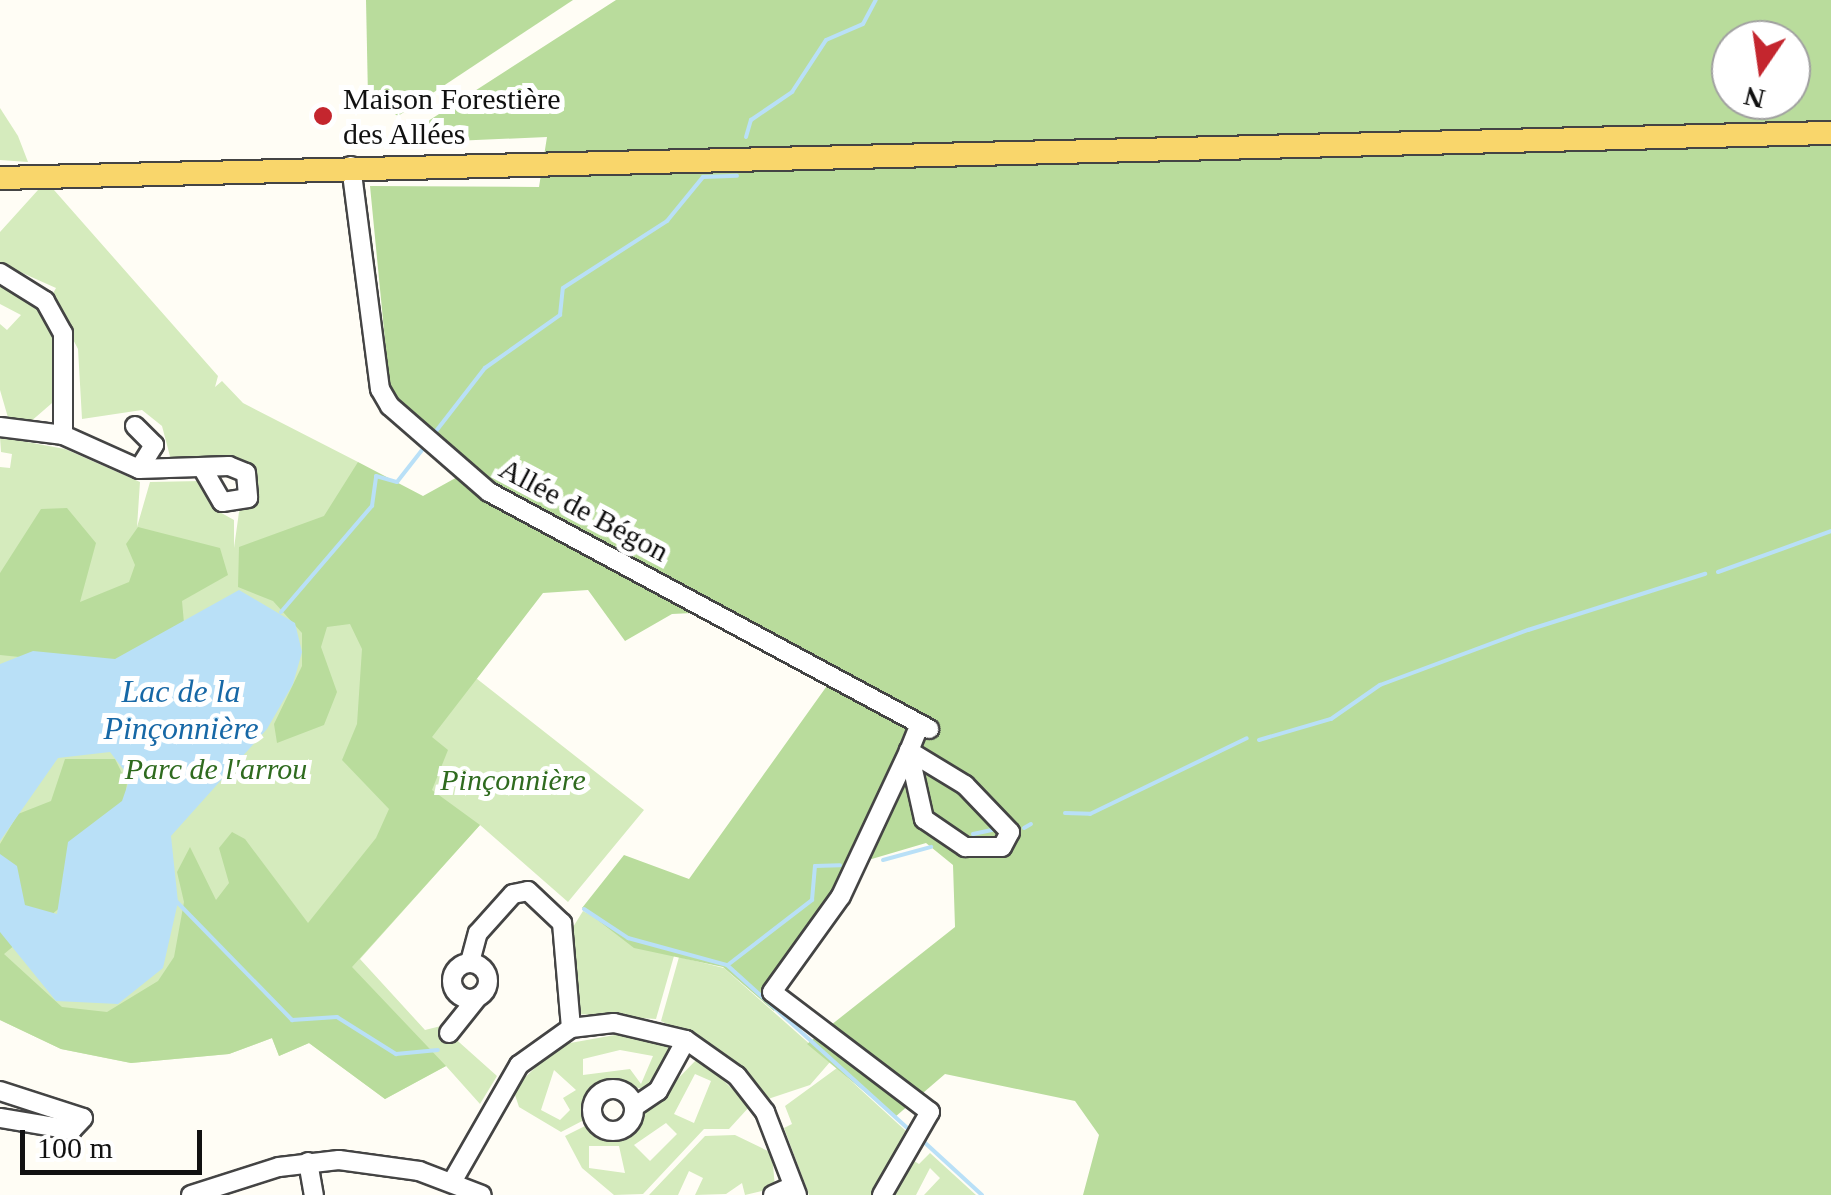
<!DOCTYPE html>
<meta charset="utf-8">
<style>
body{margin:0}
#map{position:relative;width:1831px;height:1195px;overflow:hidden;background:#fffdf5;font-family:Georgia,serif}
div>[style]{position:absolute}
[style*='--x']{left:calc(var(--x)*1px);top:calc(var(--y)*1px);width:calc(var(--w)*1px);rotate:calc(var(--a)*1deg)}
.green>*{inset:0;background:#d5ebbd}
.forest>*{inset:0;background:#b9dc9c}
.water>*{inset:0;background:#b9e0f7}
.stream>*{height:4px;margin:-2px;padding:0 2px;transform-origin:2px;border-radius:2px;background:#b9e0f7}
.roads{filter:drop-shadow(2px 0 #444) drop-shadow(-2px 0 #444) drop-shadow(0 2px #444) drop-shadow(0 -2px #444)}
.minor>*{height:18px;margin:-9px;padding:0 9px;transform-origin:9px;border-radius:9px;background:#fff}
.minor>.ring{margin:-9px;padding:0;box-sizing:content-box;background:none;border:18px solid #fff;border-radius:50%}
.major>*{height:22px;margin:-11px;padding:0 11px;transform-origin:11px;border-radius:11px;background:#f9d66b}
.dots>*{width:28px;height:28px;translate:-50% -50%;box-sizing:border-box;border:5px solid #fff;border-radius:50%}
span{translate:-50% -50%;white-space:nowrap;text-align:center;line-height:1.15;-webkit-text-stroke:10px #fff;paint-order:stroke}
.poi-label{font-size:30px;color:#111}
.left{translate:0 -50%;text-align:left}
.street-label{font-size:30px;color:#111}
.park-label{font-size:30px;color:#2f6b1f;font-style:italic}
.water-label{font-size:32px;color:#1768a6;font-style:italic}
.north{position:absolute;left:1711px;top:20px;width:100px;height:100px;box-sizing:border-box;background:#fff;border:2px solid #a0a0a0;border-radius:50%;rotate:193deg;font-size:28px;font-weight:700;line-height:40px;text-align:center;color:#111}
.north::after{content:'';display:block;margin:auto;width:35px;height:45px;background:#c4262e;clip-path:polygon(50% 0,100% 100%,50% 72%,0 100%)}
.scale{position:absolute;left:20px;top:1130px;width:182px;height:45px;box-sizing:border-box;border:5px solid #111;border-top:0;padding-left:12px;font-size:30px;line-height:35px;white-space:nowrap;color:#111;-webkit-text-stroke:8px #fff;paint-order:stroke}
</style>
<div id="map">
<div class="green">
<i style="clip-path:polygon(0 108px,18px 136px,28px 162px,0 160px)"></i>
<i style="clip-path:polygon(38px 190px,54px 190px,218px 376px,215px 387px,222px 381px,243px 403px,358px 462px,365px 591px,644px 810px,568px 902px,480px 825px,360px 959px,425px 1030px,441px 1026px,497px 1076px,480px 1104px,446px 1066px,385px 1099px,309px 1043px,279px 1056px,272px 1038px,229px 1054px,131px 1063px,61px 1049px,0 1020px,0 467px,10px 468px,12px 454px,1px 452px,0 437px,65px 449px,140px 482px,137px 527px,150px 482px,201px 481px,216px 510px,234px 520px,234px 548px,239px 512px,259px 488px,254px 472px,172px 464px,162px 426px,142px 410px,82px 419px,78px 349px,51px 297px,56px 288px,0 263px,0 232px)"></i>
<i style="clip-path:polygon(0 284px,41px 311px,55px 339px,59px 397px,29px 423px,9px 421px,0 390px,0 324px,7px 330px,21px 315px,0 304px)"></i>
<i style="clip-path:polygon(583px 911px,674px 956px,656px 1019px,578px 1014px,570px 932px)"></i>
<i style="clip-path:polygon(679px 957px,724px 968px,830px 1062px,810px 1085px,768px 1099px,726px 1054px,661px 1021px)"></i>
<i style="clip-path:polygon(evenodd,626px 1033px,666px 1042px,671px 1054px,646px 1089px,603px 1084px,587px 1099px,586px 1119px,561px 1132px,519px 1107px,513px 1089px,559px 1045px,626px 1033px,620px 1050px,653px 1056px,641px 1084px,630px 1069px,583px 1075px,583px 1059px,620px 1050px,626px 1033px,554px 1070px,576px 1090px,563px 1098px,570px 1110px,560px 1120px,541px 1110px,554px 1070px)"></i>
<i style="clip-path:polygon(evenodd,699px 1057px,750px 1106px,729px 1129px,704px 1129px,643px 1194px,614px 1195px,582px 1168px,565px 1136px,589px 1124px,624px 1134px,699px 1057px,695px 1074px,711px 1081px,694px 1123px,674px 1114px,695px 1074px,699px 1057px,666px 1123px,677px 1134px,650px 1161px,634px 1145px,666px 1123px,699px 1057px,589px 1146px,619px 1146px,625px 1173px,589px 1168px,589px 1146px)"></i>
<i style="clip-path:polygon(837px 1068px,907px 1132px,873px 1195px,809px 1195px,784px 1128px,792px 1124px,785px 1106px)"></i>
<i style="clip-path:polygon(735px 1135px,772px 1153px,775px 1188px,745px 1195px,742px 1183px,726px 1194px,695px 1195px,703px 1178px,689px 1171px,678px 1195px,649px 1195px,705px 1136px)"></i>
<i style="clip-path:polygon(930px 1153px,976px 1195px,924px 1195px,940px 1178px,930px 1168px,916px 1195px,893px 1195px,911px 1159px,919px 1164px)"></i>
</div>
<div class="forest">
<i style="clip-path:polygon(366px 0,573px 0,398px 116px,368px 97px)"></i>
<i style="clip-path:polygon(evenodd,616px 0,1831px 0,1831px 1195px,1083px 1195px,1099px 1135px,1075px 1101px,945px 1074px,895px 1117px,807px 1044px,955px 927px,953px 865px,926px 843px,848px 866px,794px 953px,774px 1011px,723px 967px,634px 948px,582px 908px,624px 855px,689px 879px,834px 676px,713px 612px,672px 614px,625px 641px,588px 590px,543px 593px,432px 737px,448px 750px,432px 790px,480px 825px,352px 967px,446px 1066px,385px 1099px,309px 1043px,279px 1056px,272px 1038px,229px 1054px,131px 1063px,61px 1049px,0 1020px,0 844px,18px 814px,51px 801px,65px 759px,115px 759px,127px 783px,122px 824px,68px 901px,4px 954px,62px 1007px,107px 1012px,158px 981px,174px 957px,184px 902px,177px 872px,190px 847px,216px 900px,229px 883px,219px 848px,232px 832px,245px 839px,308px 923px,376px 838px,389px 809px,342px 760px,357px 724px,362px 649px,350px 624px,327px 627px,321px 647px,337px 692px,324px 725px,277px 743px,274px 724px,302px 666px,302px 633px,273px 601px,238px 587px,239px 547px,324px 516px,358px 462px,423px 496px,470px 470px,390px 392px,370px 186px,539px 187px,547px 137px,408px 143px,408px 134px,616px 0,1731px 40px,1791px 40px,1791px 100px,1731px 100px,1731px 40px)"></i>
<i style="clip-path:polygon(67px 508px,96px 543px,80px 602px,129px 582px,135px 565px,126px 544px,138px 527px,220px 548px,228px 575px,182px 601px,184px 623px,154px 647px,108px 666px,0 655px,0 573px,41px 509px)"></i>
</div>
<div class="water">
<i style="clip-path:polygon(239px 590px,295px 623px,302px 652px,293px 684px,267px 729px,171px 836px,178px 902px,163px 968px,118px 1004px,56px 1001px,0 932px,0 854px,17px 866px,25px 905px,57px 914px,68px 842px,122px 801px,130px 778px,110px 752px,58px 758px,0 841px,0 664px,33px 651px,115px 659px)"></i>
</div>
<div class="stream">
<i style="--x:746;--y:137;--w:18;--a:-74"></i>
<i style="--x:751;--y:120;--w:50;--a:-34.3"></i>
<i style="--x:792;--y:92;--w:62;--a:-56.8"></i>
<i style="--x:826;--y:40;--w:40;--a:-23.4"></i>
<i style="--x:863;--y:24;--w:27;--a:-62"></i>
<i style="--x:433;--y:435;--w:85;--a:-52.2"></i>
<i style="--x:485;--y:368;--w:92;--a:-35.2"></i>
<i style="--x:560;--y:315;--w:27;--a:-84"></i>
<i style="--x:563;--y:288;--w:124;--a:-32.8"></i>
<i style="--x:667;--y:221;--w:57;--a:-50.7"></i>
<i style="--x:703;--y:177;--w:34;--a:-2"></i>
<i style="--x:1718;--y:572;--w:120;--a:-19.9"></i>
<i style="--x:281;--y:612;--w:140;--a:-49.4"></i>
<i style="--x:372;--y:506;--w:30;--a:-82"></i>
<i style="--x:376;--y:476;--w:22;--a:16"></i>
<i style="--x:397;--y:482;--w:41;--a:-52"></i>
<i style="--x:1259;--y:740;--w:75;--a:-16.3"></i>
<i style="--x:1331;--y:719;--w:60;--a:-34.8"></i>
<i style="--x:1380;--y:685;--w:158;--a:-20.4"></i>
<i style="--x:1528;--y:630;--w:186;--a:-17.6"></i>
<i style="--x:1065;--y:813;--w:25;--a:2"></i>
<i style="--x:1090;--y:814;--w:174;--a:-25.8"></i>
<i style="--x:1024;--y:828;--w:8;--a:-30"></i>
<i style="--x:973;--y:834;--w:24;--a:-12"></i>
<i style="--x:883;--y:860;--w:50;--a:-15.2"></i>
<i style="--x:175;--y:900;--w:168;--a:45.7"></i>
<i style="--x:292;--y:1020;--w:45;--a:-3.8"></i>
<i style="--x:337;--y:1017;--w:70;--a:32.1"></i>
<i style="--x:396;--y:1054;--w:42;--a:-5.4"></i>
<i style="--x:584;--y:909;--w:53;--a:33.4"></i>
<i style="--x:628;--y:938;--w:103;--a:15.3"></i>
<i style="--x:727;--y:965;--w:249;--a:42.1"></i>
<i style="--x:729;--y:964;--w:105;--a:-37.6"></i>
<i style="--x:812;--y:900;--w:34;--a:-85"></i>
<i style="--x:815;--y:866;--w:25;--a:-2"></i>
<i style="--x:923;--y:1141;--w:80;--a:42.5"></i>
</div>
<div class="roads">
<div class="minor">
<i style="--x:351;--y:166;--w:225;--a:82.6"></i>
<i style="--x:380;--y:389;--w:20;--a:60"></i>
<i style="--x:390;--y:406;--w:131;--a:41"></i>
<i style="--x:489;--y:492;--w:500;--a:28.3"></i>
<i style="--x:0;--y:273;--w:53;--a:31.9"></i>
<i style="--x:45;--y:301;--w:37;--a:61"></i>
<i style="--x:63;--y:333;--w:102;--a:90"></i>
<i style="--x:135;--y:426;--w:27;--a:45"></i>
<i style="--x:154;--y:445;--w:28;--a:122"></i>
<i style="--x:0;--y:427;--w:64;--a:7.2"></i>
<i style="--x:63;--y:435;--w:83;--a:24.1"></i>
<i style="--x:139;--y:469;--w:90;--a:-1.9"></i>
<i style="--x:229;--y:466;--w:18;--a:22"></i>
<i style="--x:246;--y:473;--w:25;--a:85"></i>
<i style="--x:248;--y:498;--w:26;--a:171"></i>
<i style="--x:222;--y:502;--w:39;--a:-120"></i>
<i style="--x:909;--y:752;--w:69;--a:77.4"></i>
<i style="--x:924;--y:819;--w:50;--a:34.3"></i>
<i style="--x:965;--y:847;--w:37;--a:0"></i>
<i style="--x:1002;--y:847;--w:17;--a:-62"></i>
<i style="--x:1010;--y:832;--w:65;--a:-133.8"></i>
<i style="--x:965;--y:785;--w:66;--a:-148.7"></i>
<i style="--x:909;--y:751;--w:29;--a:-68"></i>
<i style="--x:470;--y:962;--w:30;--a:-75"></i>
<i style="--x:478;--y:933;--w:52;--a:-48.1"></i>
<i style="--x:513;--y:894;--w:15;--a:-11"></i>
<i style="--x:528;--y:891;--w:47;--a:43.3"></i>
<i style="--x:562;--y:923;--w:105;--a:85.1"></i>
<i class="ring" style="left:452px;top:963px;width:18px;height:18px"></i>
<i style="--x:449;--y:1033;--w:45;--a:-51.3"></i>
<i class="ring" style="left:592px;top:1089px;width:24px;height:24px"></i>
<i style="--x:0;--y:1091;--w:87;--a:18"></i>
<i style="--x:83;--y:1118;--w:16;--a:133"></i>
<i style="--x:72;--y:1130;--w:73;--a:-170.5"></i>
<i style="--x:634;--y:1107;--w:29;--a:-34"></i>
<i style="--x:658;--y:1091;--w:58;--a:-61.2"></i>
<i style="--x:308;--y:1162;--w:34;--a:80"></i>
<i style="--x:452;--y:1182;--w:135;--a:-60.2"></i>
<i style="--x:519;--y:1065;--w:64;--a:-35.4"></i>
<i style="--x:571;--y:1028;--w:43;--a:-6.6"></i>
<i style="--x:614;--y:1023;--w:74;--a:13.3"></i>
<i style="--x:686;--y:1040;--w:62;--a:35.2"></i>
<i style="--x:737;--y:1076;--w:46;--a:52.1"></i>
<i style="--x:765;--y:1112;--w:89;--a:68.9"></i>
<i style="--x:191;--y:1195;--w:92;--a:-17.7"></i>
<i style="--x:279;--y:1167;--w:60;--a:-6.7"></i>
<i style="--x:339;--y:1160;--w:81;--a:7.8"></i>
<i style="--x:419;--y:1171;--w:67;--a:20.9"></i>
<i style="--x:773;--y:1195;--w:22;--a:-24"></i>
<i style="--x:882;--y:1195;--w:96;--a:-60"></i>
<i style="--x:930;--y:1112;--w:198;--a:-142.8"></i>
<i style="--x:772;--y:992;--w:118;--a:-54.3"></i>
<i style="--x:841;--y:896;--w:160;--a:-64.9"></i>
</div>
<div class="major">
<i style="--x:0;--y:178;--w:1832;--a:-1.41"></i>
</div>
</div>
<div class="dots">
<i style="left:323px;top:116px;background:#c4262e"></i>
</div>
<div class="poi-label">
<span class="left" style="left:343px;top:116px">Maison Forestière<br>des Allées</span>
</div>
<div class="street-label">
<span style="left:584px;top:510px;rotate:28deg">Allée de Bégon</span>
</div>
<div class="park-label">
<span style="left:216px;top:769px">Parc de l'arrou</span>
<span style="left:513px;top:780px">Pinçonnière</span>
</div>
<div class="water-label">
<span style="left:181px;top:710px">Lac de la<br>Pinçonnière</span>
</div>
<div class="north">N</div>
<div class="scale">100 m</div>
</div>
